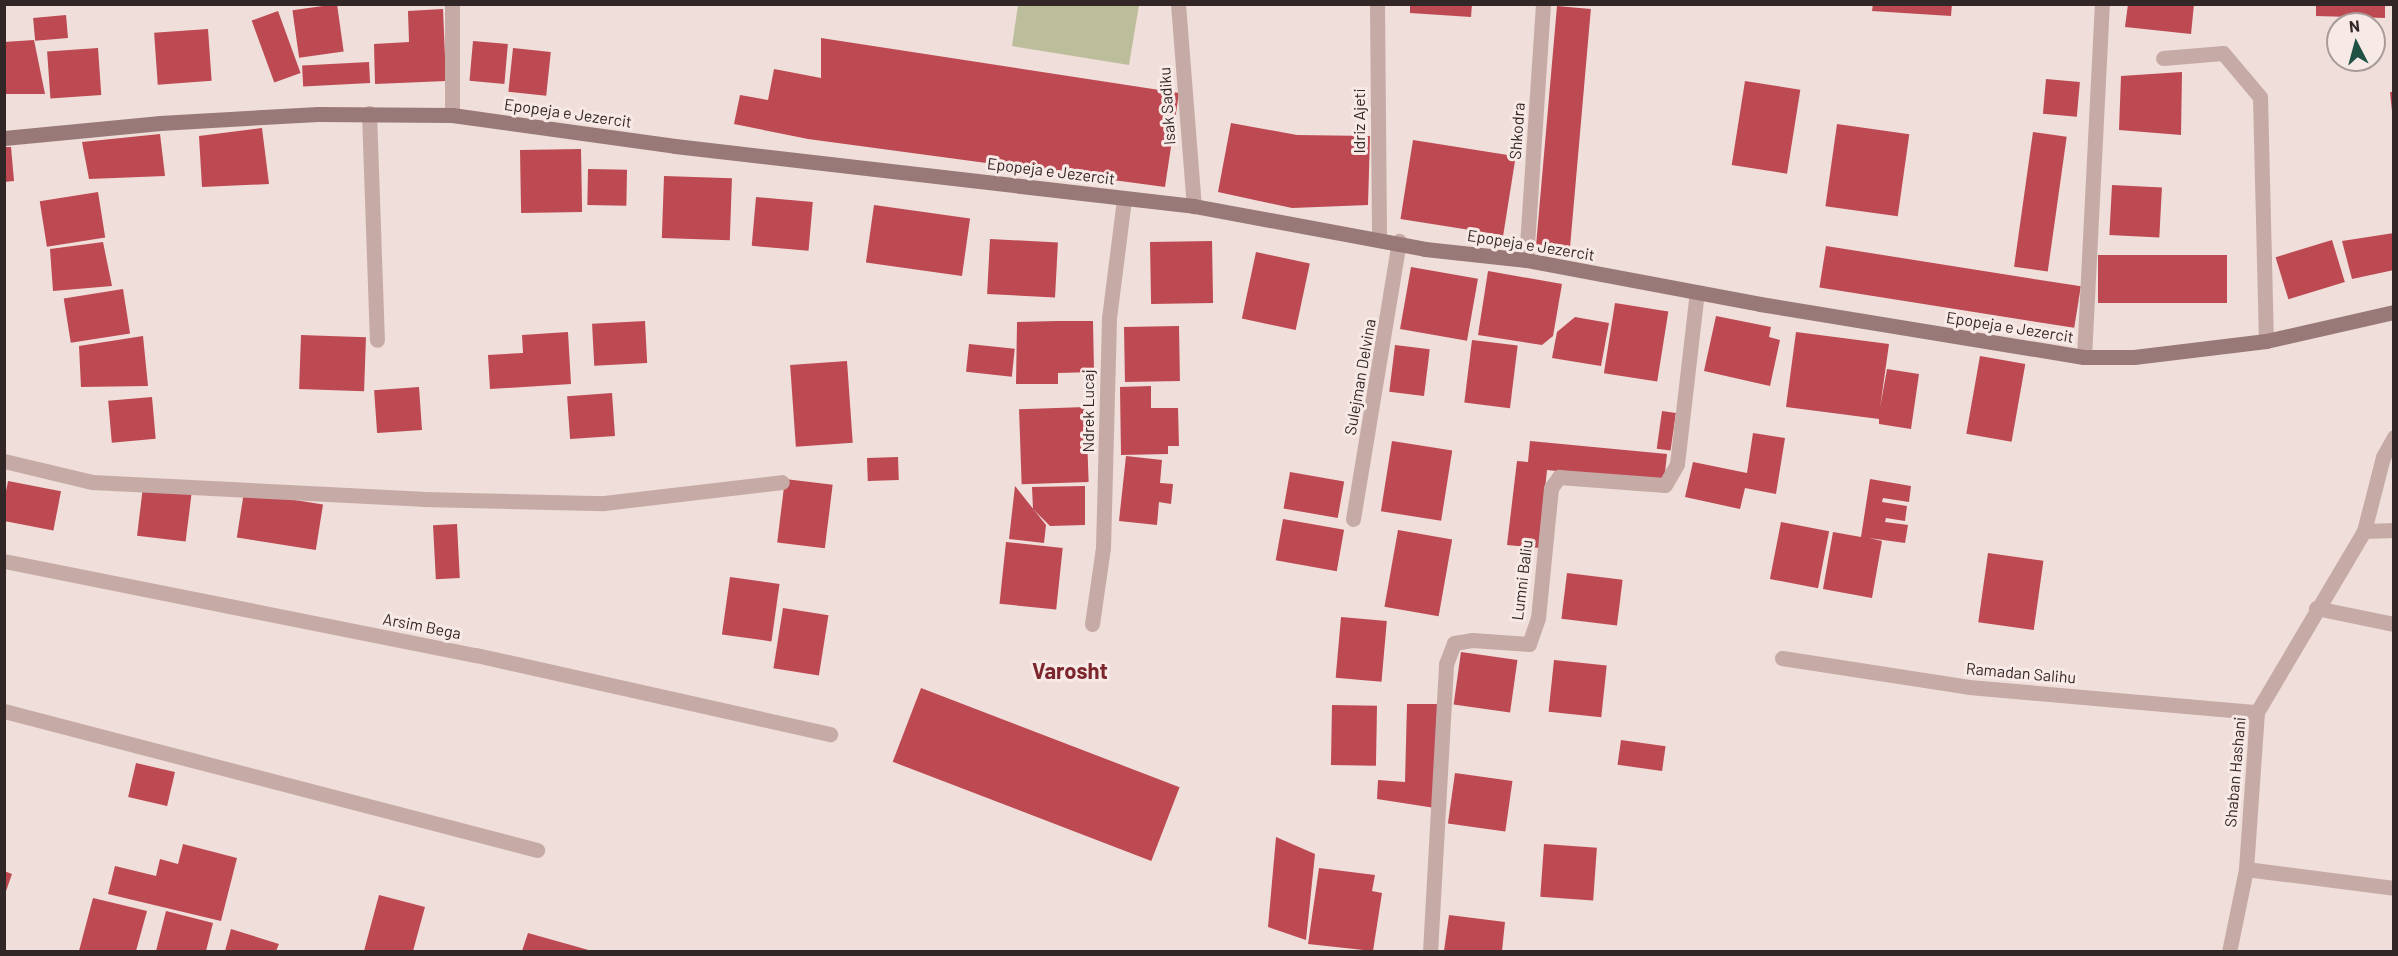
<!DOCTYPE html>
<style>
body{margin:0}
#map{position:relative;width:2398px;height:956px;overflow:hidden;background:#efded9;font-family:Barlow,sans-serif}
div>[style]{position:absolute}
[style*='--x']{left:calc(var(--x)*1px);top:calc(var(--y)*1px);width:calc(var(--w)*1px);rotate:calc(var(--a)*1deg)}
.green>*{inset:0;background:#bcbd9b}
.building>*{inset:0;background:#bd4953;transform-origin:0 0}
.service>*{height:15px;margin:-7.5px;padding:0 7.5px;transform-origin:7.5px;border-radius:7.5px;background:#c6aaa6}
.minor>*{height:15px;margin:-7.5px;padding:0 7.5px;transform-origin:7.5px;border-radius:7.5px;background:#c6aaa6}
.secondary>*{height:15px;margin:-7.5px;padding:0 7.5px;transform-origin:7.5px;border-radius:7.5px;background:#997978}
span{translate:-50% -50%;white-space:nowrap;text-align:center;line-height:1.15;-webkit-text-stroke:6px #f7e9e5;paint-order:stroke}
.street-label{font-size:16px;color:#332627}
.district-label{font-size:22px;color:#7c262d;font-weight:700}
.frame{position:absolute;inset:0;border:6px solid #332627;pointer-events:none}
.north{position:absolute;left:2326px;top:12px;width:60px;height:60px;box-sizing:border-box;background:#f7e9e5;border:2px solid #a99b99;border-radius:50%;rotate:354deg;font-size:16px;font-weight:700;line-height:24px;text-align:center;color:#332627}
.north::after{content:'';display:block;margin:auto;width:21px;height:27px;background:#1f5144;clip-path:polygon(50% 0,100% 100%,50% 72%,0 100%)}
</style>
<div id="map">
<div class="green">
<i style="clip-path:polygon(1018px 5px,1139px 5px,1129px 65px,1012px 46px)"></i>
</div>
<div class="building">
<i style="left:337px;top:4px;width:48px;height:45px;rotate:82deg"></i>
<i style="clip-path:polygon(1410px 4px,1472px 4px,1471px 17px,1410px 13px)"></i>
<i style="clip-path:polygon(1873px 4px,1952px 4px,1951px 16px,1872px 11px)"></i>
<i style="clip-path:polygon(2128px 4px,2194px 4px,2191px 34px,2125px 27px)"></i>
<i style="clip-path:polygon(2316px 4px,2385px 4px,2385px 18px,2316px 16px)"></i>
<i style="left:1557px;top:6px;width:34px;height:241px;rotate:5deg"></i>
<i style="clip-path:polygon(443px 9px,446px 81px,375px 84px,374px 44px,409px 42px,408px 11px)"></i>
<i style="left:278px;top:11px;width:66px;height:28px;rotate:70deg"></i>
<i style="left:66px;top:15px;width:23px;height:33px;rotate:85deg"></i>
<i style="left:208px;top:29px;width:52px;height:54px;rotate:86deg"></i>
<i style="clip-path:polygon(821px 38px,1179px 93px,1165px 187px,808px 139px,734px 124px,740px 95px,768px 100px,774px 69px,821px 78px)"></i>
<i style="clip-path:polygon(34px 40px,45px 94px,4px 94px,4px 42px)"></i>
<i style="left:473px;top:41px;width:35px;height:40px;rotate:5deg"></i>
<i style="left:98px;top:48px;width:47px;height:51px;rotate:86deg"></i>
<i style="left:513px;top:48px;width:38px;height:44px;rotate:6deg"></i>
<i style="left:369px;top:62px;width:21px;height:67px;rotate:87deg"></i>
<i style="clip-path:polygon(2182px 72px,2181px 135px,2119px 130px,2121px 76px)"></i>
<i style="left:2046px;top:79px;width:34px;height:35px;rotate:5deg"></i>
<i style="left:1745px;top:81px;width:56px;height:85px;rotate:9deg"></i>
<i style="clip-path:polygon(2390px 92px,2394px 92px,2394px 111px,2392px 111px)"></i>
<i style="clip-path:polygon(1231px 123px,1297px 135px,1370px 136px,1368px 205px,1292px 208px,1218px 192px)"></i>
<i style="left:1837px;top:124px;width:73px;height:83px;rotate:8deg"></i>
<i style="clip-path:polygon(262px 128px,269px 184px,202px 187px,199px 136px)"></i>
<i style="left:2033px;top:132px;width:34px;height:136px;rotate:8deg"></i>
<i style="clip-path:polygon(160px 134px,165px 176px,89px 179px,82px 142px)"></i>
<i style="left:1413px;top:140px;width:104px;height:80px;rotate:9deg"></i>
<i style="clip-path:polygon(4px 147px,11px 147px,14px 181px,4px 182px)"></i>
<i style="left:581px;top:149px;width:63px;height:61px;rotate:89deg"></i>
<i style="left:588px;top:169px;width:39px;height:36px;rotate:1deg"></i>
<i style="left:664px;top:176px;width:68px;height:62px;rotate:2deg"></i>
<i style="left:2112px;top:185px;width:50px;height:50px;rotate:3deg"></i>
<i style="left:98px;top:192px;width:46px;height:59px;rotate:81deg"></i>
<i style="left:756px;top:197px;width:57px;height:49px;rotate:5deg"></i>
<i style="left:874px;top:205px;width:97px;height:58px;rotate:8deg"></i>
<i style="clip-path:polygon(2394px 233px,2394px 270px,2352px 279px,2342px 241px)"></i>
<i style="left:990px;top:239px;width:68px;height:55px;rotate:3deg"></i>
<i style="left:2332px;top:240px;width:44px;height:59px;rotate:73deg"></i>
<i style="left:1212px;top:241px;width:62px;height:62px;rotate:89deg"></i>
<i style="clip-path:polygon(103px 242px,112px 286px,53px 291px,50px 249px)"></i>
<i style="left:1826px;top:246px;width:258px;height:42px;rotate:9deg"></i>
<i style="left:1256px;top:252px;width:55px;height:68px;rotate:12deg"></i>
<i style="left:2227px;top:255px;width:48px;height:129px;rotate:90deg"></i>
<i style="left:1411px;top:267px;width:68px;height:63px;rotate:10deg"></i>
<i style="clip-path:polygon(1488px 271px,1562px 284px,1553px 336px,1542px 345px,1478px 335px)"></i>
<i style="left:123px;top:289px;width:45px;height:60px;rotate:81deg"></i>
<i style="left:1615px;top:303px;width:54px;height:71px;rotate:9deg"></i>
<i style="clip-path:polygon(1716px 316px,1771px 327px,1769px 337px,1780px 340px,1770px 386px,1704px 371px)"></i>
<i style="clip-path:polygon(1575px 317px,1609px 323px,1601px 366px,1552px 358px,1557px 332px)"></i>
<i style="left:645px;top:321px;width:42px;height:53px;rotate:87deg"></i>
<i style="clip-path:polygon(1057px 321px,1093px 321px,1094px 372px,1058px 373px,1058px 384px,1016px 384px,1017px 322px)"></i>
<i style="left:1179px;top:326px;width:55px;height:55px;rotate:89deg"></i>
<i style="clip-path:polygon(568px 332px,571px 384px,490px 389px,488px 355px,523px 353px,522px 335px)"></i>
<i style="clip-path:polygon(1796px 332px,1889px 344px,1880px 408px,1887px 369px,1919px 374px,1911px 429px,1879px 424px,1879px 419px,1786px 407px)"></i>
<i style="left:301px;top:335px;width:65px;height:54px;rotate:2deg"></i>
<i style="clip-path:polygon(143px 336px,148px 386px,81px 387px,79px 346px)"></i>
<i style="left:1472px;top:340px;width:46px;height:63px;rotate:7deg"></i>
<i style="left:969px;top:344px;width:46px;height:28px;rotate:6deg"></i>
<i style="left:1395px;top:345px;width:35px;height:47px;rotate:7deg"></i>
<i style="left:1980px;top:356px;width:46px;height:79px;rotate:10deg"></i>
<i style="left:847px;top:361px;width:82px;height:57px;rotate:86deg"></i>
<i style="clip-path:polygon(1151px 386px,1151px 408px,1178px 408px,1179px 446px,1168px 446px,1168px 454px,1121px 455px,1120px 387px)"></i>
<i style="left:419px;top:387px;width:43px;height:45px;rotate:86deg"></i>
<i style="left:612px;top:393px;width:43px;height:45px;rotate:86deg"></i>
<i style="left:152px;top:397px;width:42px;height:44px;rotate:85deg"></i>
<i style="left:1086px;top:407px;width:75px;height:67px;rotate:88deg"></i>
<i style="left:1662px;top:411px;width:14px;height:38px;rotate:8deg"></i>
<i style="clip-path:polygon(1753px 433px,1785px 438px,1776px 494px,1745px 488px,1740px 509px,1685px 497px,1693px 462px,1747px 473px)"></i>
<i style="left:1392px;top:441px;width:61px;height:71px;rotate:9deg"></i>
<i style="clip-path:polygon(1530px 441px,1667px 454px,1664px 482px,1547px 470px,1539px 548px,1507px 545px,1517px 461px,1528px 462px)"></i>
<i style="clip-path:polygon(1126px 456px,1162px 460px,1160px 483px,1173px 484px,1171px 504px,1159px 502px,1157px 525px,1119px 521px)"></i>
<i style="left:898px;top:457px;width:23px;height:31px;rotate:88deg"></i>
<i style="left:1290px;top:472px;width:55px;height:37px;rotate:10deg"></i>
<i style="left:785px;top:479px;width:48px;height:64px;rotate:7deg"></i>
<i style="clip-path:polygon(1870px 479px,1911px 486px,1909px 502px,1883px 498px,1882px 502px,1907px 506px,1905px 521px,1886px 518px,1885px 522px,1908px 525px,1905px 543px,1869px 538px,1882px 541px,1872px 598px,1823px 589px,1833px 532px,1861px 537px)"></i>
<i style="left:8px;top:481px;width:54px;height:40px;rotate:11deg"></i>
<i style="clip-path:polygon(1015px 486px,1046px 525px,1044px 543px,1009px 539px)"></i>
<i style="clip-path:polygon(1085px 486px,1085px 525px,1050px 526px,1033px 509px,1032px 487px)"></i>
<i style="left:143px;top:487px;width:49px;height:49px;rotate:7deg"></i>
<i style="left:244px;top:492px;width:80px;height:46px;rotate:9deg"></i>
<i style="left:1283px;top:519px;width:62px;height:42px;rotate:10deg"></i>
<i style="left:1781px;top:522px;width:49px;height:58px;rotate:11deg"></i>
<i style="left:457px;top:524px;width:54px;height:24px;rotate:87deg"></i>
<i style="left:1398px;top:530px;width:55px;height:78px;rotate:10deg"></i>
<i style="left:1006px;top:542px;width:57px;height:62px;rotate:6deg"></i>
<i style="left:1988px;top:553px;width:56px;height:70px;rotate:8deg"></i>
<i style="left:1567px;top:573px;width:56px;height:46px;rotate:7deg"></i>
<i style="left:730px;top:577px;width:50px;height:58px;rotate:8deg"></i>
<i style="left:783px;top:608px;width:46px;height:61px;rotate:9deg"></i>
<i style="left:1341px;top:617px;width:46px;height:61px;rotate:5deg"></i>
<i style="left:1461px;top:652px;width:57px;height:53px;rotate:8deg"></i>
<i style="left:1554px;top:660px;width:53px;height:52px;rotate:6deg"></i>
<i style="left:921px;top:688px;width:277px;height:79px;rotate:21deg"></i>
<i style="clip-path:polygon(1407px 704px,1439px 704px,1435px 808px,1377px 799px,1378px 780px,1405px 782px)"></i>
<i style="left:1332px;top:705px;width:45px;height:60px;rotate:1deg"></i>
<i style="left:1621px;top:740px;width:45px;height:25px;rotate:8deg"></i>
<i style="left:136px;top:763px;width:40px;height:35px;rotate:13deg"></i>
<i style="left:1455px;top:773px;width:58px;height:51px;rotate:8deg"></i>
<i style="clip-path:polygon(1276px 837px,1315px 854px,1306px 940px,1268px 927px)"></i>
<i style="clip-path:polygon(183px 844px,237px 858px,221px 921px,108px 894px,115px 866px,156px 876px,160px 859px,178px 864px)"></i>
<i style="left:1544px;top:844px;width:53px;height:53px;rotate:4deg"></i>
<i style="clip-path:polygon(1319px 868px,1375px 875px,1372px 891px,1382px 893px,1373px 951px,1308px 944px)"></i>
<i style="clip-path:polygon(4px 871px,12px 874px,5px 894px,4px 894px)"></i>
<i style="clip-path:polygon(379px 895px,425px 907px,413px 951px,364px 951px)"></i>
<i style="clip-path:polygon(93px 898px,147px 911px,136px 951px,79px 951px)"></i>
<i style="clip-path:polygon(166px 911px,213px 923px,206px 951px,156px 951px)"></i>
<i style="clip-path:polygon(1449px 915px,1505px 922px,1502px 951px,1444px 951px)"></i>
<i style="clip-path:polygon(231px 929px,279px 944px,276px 951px,225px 951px)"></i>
<i style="clip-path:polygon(528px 933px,592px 951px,522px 951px)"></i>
</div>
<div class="service">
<i style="--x:2163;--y:58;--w:60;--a:-4.8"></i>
<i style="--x:2223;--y:53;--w:57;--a:49.9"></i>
<i style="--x:2260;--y:97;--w:244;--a:88.6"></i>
</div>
<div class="minor">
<i style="--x:1178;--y:4;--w:203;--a:85.5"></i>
<i style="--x:1377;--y:4;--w:233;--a:89.5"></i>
<i style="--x:369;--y:113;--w:227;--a:88"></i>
<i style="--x:452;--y:115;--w:111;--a:-90"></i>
<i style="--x:1526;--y:260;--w:257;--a:-86.2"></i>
<i style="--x:2084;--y:357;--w:353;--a:-87.1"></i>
<i style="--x:4;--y:461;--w:90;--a:13.4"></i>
<i style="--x:92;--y:482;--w:330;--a:2.9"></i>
<i style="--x:422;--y:499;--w:182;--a:1.3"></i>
<i style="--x:604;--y:503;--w:179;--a:-6.7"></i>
<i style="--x:1353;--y:519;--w:282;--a:-80.6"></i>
<i style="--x:2364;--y:531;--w:30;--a:-2"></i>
<i style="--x:4;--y:561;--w:481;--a:11.3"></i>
<i style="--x:476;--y:655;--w:363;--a:12.6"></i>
<i style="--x:2316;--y:608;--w:80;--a:11.6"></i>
<i style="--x:1092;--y:624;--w:77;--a:-81.8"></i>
<i style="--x:1103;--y:548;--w:230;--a:-88.5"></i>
<i style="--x:1109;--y:318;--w:120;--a:-82.8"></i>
<i style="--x:1782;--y:658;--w:189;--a:8.8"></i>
<i style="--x:1969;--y:687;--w:289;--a:5"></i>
<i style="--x:4;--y:711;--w:551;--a:14.62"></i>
<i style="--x:2246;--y:869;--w:149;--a:7.3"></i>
<i style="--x:1430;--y:952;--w:288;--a:-86.8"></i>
<i style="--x:1446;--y:664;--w:22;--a:-69"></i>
<i style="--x:1454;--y:643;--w:18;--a:-9"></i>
<i style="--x:1472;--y:640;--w:57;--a:4"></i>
<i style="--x:1529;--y:644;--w:28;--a:-71"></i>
<i style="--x:1538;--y:618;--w:131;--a:-84.3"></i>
<i style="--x:1551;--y:488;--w:14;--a:-54"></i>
<i style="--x:1559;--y:477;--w:106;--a:4.3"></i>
<i style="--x:1665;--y:485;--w:24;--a:-60"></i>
<i style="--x:1677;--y:464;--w:173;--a:-83.4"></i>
<i style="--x:2229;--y:952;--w:85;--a:-78.4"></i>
<i style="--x:2246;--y:869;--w:157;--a:-86"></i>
<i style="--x:2257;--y:712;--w:210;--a:-59.4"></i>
<i style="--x:2364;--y:531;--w:76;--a:-75.6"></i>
<i style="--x:2383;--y:457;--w:23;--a:-61"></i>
</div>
<div class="secondary">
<i style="--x:4;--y:138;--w:157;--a:-5.5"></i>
<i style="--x:160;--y:123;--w:158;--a:-3.3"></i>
<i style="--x:318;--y:114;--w:134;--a:0.4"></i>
<i style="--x:452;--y:115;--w:225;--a:7.9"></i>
<i style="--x:675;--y:146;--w:522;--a:6.59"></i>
<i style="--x:1194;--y:206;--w:235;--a:10.5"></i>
<i style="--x:1425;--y:249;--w:102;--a:6.2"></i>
<i style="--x:1526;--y:260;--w:238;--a:10.6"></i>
<i style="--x:1760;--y:304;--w:328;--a:9.3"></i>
<i style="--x:2084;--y:357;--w:50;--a:0"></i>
<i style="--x:2134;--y:357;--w:133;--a:-6.9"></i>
<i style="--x:2266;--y:341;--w:131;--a:-12.8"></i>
</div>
<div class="street-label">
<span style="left:1167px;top:106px;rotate:-94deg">Isak Sadiku</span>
<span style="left:568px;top:113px;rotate:8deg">Epopeja e Jezercit</span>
<span style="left:1359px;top:121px;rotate:-90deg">Idriz Ajeti</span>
<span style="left:1517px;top:131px;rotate:-86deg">Shkodra</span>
<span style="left:1051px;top:171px;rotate:7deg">Epopeja e Jezercit</span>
<span style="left:1531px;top:245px;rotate:9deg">Epopeja e Jezercit</span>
<span style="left:2010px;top:327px;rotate:9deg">Epopeja e Jezercit</span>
<span style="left:1360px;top:377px;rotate:-80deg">Sulejman Delvina</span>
<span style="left:1088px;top:411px;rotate:-90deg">Ndrek Lucaj</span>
<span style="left:1522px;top:580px;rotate:-83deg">Lumni Baliu</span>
<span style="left:422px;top:626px;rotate:11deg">Arsim Bega</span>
<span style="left:2021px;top:673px;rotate:5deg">Ramadan Salihu</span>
<span style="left:2235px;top:772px;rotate:-85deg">Shaban Hashani</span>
</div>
<div class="district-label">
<span style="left:1070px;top:671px">Varosht</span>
</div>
<div class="frame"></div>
<div class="north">N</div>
</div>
